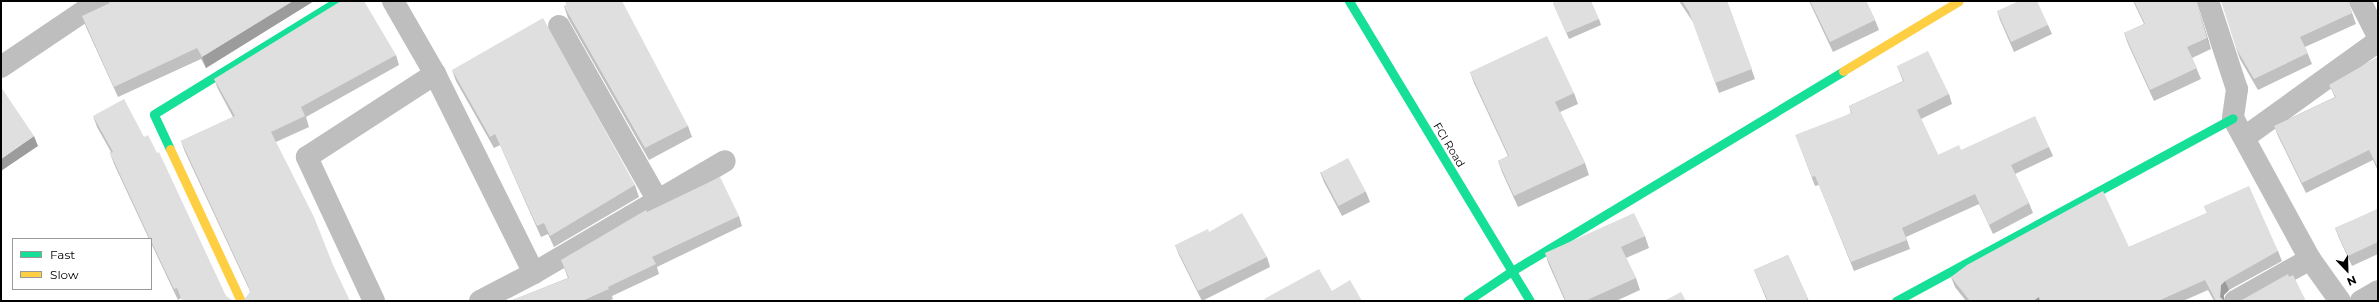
<!DOCTYPE html>
<style>
body{margin:0}
#map{position:relative;width:2379px;height:302px;overflow:hidden;background:#fff;font-family:Montserrat,sans-serif}
div>[style]{position:absolute}
[style*='--x']{left:calc(var(--x)*1px);top:calc(var(--y)*1px);width:calc(var(--w)*1px);rotate:calc(var(--a)*1deg)}
.street>*{height:22px;margin:-11px;padding:0 11px;transform-origin:11px;border-radius:11px;background:#bebebe}
.fast>*{height:9px;margin:-4.5px;padding:0 4.5px;transform-origin:4.5px;border-radius:4.5px;background:#16e098}
.slow>*{height:9px;margin:-4.5px;padding:0 4.5px;transform-origin:4.5px;border-radius:4.5px;background:#ffcf43}
.wall>*{inset:0;background:#c0c0c0}
.shaded-wall>*{inset:0;background:#9c9c9c}
.building>*{inset:0;background:#dfdfdf;transform-origin:0 0}
span{translate:-50% -50%;white-space:nowrap;text-align:center;line-height:1.15;-webkit-text-stroke:3px #fff;paint-order:stroke}
.street-label{font-size:11px;color:#000}
.frame{position:absolute;inset:0;border:2px solid #000;pointer-events:none}
.legend{position:absolute;left:12px;top:238px;width:140px;height:52px;box-sizing:border-box;background:#fff;border:1px solid #999;margin:0;padding:5px 7px;list-style:none;font-size:12px;color:#000}
.legend li{display:flex;align-items:center;gap:8px;height:20px}
.legend b{width:20px;border:1px solid #999}
.north{position:absolute;left:2327px;top:250px;width:40px;height:40px;-webkit-text-stroke:3px #fff;paint-order:stroke;rotate:157deg;font-size:11px;font-weight:700;line-height:16px;text-align:center;color:#000}
.north::after{content:'';display:block;margin:auto;width:14px;height:18px;background:#000;clip-path:polygon(50% 0,100% 100%,50% 72%,0 100%)}
</style>
<div id="map">
<div class="street">
<i style="--x:393;--y:1;--w:84;--a:60.1"></i>
<i style="--x:435;--y:74;--w:222;--a:63.6"></i>
<i style="--x:2208;--y:1;--w:93;--a:71.8"></i>
<i style="--x:2237;--y:89;--w:29;--a:98"></i>
<i style="--x:2233;--y:118;--w:161;--a:61.4"></i>
<i style="--x:2310;--y:259;--w:52;--a:54.5"></i>
<i style="--x:2360;--y:1;--w:39;--a:63"></i>
<i style="--x:559;--y:26;--w:201;--a:60.5"></i>
<i style="--x:1;--y:67;--w:118;--a:-34"></i>
<i style="--x:2245;--y:137;--w:164;--a:-35.8"></i>
<i style="--x:374;--y:301;--w:159;--a:-115"></i>
<i style="--x:307;--y:157;--w:153;--a:-33"></i>
<i style="--x:480;--y:301;--w:61;--a:-27.4"></i>
<i style="--x:534;--y:273;--w:221;--a:-30.4"></i>
<i style="--x:2235;--y:301;--w:86;--a:-29.2"></i>
<i style="--x:2361;--y:301;--w:20;--a:-30"></i>
</div>
<div class="fast">
<i style="--x:1349;--y:1;--w:350;--a:58.9"></i>
<i style="--x:170;--y:149;--w:38;--a:-115"></i>
<i style="--x:154;--y:114;--w:216;--a:-31.6"></i>
<i style="--x:1467;--y:301;--w:54;--a:-33.7"></i>
<i style="--x:1512;--y:271;--w:387;--a:-31.1"></i>
<i style="--x:1896;--y:301;--w:383;--a:-28.5"></i>
</div>
<div class="slow">
<i style="--x:1843;--y:71;--w:135;--a:-31.1"></i>
<i style="--x:170;--y:149;--w:168;--a:65"></i>
</div>
<div class="wall">
<i style="clip-path:polygon(114px 1px,314px 1px,206px 68px,201px 59px,118px 97px,86px 27px,82px 16px)"></i>
<i style="clip-path:polygon(565px 1px,688px 126px,692px 137px,649px 160px,568px 18px,564px 6px,567px 5px)"></i>
<i style="clip-path:polygon(1679px 1px,1716px 1px,1717px 2px,1727px 1px,1755px 79px,1719px 93px,1693px 22px)"></i>
<i style="clip-path:polygon(1809px 1px,1866px 1px,1875px 20px,1879px 30px,1833px 52px)"></i>
<i style="clip-path:polygon(2133px 1px,2196px 1px,2211px 49px,2192px 58px,2201px 79px,2154px 101px,2128px 44px,2124px 33px,2144px 24px)"></i>
<i style="clip-path:polygon(2348px 1px,2356px 24px,2305px 47px,2312px 64px,2258px 90px,2240px 59px,2236px 48px)"></i>
<i style="clip-path:polygon(1553px 3px,1599px 19px,1601px 25px,1569px 39px)"></i>
<i style="clip-path:polygon(1997px 11px,2048px 25px,2052px 34px,2014px 52px,2000px 20px)"></i>
<i style="clip-path:polygon(396px 55px,399px 65px,306px 117px,309px 127px,276px 142px,250px 292px,249px 289px,185px 152px,181px 141px,233px 117px,218px 89px,214px 79px)"></i>
<i style="clip-path:polygon(2378px 57px,2378px 171px,2373px 160px,2306px 193px,2278px 136px,2274px 126px,2335px 97px,2329px 85px)"></i>
<i style="clip-path:polygon(1897px 66px,1949px 94px,1952px 104px,1921px 119px,1938px 155px,1961px 150px,2049px 147px,2053px 156px,2015px 174px,2029px 203px,2033px 213px,1993px 234px,1979px 204px,1906px 237px,1910px 249px,1854px 271px,1819px 185px,1815px 186px,1799px 144px,1851px 113px,1849px 106px,1903px 81px)"></i>
<i style="clip-path:polygon(452px 70px,635px 185px,639px 197px,554px 247px,548px 234px,541px 237px,500px 145px,494px 148px,456px 81px)"></i>
<i style="clip-path:polygon(1470px 72px,1574px 93px,1578px 104px,1560px 112px,1585px 163px,1589px 175px,1518px 207px,1502px 172px,1498px 161px,1508px 156px,1474px 83px)"></i>
<i style="clip-path:polygon(93px 116px,226px 296px,181px 298px,178px 300px,151px 243px,151px 239px,149px 239px,114px 164px,110px 153px,111px 152px,97px 127px)"></i>
<i style="clip-path:polygon(1320px 172px,1366px 192px,1370px 202px,1342px 216px,1324px 182px)"></i>
<i style="clip-path:polygon(2204px 206px,2278px 251px,2282px 261px,2229px 290px,2224px 295px,2224px 301px,2214px 301px,2208px 290px,2183px 301px,1966px 301px,1955px 287px,1951px 277px,2129px 247px,2207px 213px)"></i>
<i style="clip-path:polygon(2378px 210px,2378px 254px,2352px 266px,2339px 238px,2335px 228px)"></i>
<i style="clip-path:polygon(647px 212px,739px 216px,742px 226px,657px 267px,659px 274px,612px 296px,613px 299px,608px 301px,510px 301px,568px 278px,561px 260px)"></i>
<i style="clip-path:polygon(1645px 236px,1649px 248px,1626px 258px,1636px 278px,1640px 290px,1616px 301px,1565px 301px,1549px 265px,1545px 253px)"></i>
<i style="clip-path:polygon(1175px 245px,1267px 257px,1270px 267px,1202px 301px,1179px 255px)"></i>
<i style="clip-path:polygon(1788px 255px,1809px 301px,1767px 301px,1754px 270px)"></i>
</div>
<div class="shaded-wall">
<i style="clip-path:polygon(293px 1px,314px 1px,206px 68px,202px 57px)"></i>
<i style="clip-path:polygon(2196px 1px,2211px 49px,2207px 38px)"></i>
<i style="clip-path:polygon(34px 136px,38px 146px,1px 171px,1px 159px)"></i>
<i style="clip-path:polygon(2225px 281px,2229px 290px,2224px 295px,2224px 301px,2220px 297px,2221px 285px)"></i>
<i style="clip-path:polygon(2039px 297px,2040px 301px,2033px 301px)"></i>
</div>
<div class="building">
<i style="clip-path:polygon(114px 1px,293px 1px,202px 57px,197px 48px,114px 87px,82px 16px)"></i>
<i style="clip-path:polygon(341px 1px,364px 1px,396px 55px,301px 107px,305px 116px,271px 132px,314px 217px,333px 265px,350px 301px,243px 301px,250px 292px,248px 285px,181px 141px,235px 116px,214px 79px)"></i>
<i style="clip-path:polygon(565px 1px,622px 1px,688px 126px,645px 148px,564px 6px,567px 4px)"></i>
<i style="clip-path:polygon(1556px 1px,1591px 1px,1599px 19px,1566px 33px,1553px 3px)"></i>
<i style="clip-path:polygon(1682px 1px,1716px 1px,1717px 2px,1720px 1px,1727px 1px,1752px 69px,1715px 83px,1689px 12px)"></i>
<i style="clip-path:polygon(1810px 1px,1866px 1px,1875px 20px,1830px 42px)"></i>
<i style="clip-path:polygon(2019px 1px,2037px 1px,2048px 25px,2011px 42px,1997px 11px)"></i>
<i style="clip-path:polygon(2134px 1px,2196px 1px,2207px 38px,2187px 47px,2197px 68px,2150px 90px,2124px 33px,2145px 24px)"></i>
<i style="clip-path:polygon(2221px 1px,2348px 1px,2352px 13px,2300px 37px,2308px 53px,2254px 79px,2236px 48px)"></i>
<i style="clip-path:polygon(543px 18px,635px 185px,550px 236px,544px 223px,537px 226px,495px 134px,490px 137px,452px 70px)"></i>
<i style="clip-path:polygon(1547px 36px,1574px 93px,1555px 102px,1585px 163px,1514px 196px,1498px 161px,1509px 156px,1470px 72px)"></i>
<i style="clip-path:polygon(1928px 51px,1949px 94px,1917px 110px,1938px 155px,1959px 145px,1961px 150px,2035px 116px,2049px 147px,2011px 165px,2029px 203px,1989px 225px,1975px 194px,1902px 228px,1907px 240px,1851px 262px,1815px 176px,1812px 177px,1795px 135px,1852px 113px,1849px 106px,1904px 81px,1897px 66px)"></i>
<i style="clip-path:polygon(2378px 57px,2378px 168px,2369px 150px,2302px 183px,2274px 126px,2336px 97px,2329px 85px)"></i>
<i style="clip-path:polygon(1px 87px,34px 136px,1px 159px)"></i>
<i style="clip-path:polygon(124px 99px,144px 137px,148px 135px,157px 153px,159px 152px,226px 296px,233px 301px,182px 301px,177px 288px,174px 289px,151px 241px,151px 239px,150px 239px,110px 153px,113px 152px,93px 116px)"></i>
<i style="left:1348px;top:158px;width:38px;height:31px;rotate:62deg"></i>
<i style="clip-path:polygon(720px 177px,739px 216px,652px 257px,656px 264px,608px 287px,609px 289px,582px 301px,510px 301px,569px 278px,561px 260px,646px 210px,647px 212px)"></i>
<i style="clip-path:polygon(2249px 186px,2278px 251px,2225px 281px,2221px 285px,2220px 297px,2224px 301px,2216px 301px,2205px 280px,2158px 301px,2040px 301px,2039px 297px,2033px 301px,1970px 301px,1951px 277px,1967px 265px,2103px 191px,2129px 247px,2207px 213px,2204px 206px)"></i>
<i style="clip-path:polygon(2377px 209px,2378px 210px,2378px 242px,2348px 256px,2335px 228px)"></i>
<i style="clip-path:polygon(1242px 213px,1267px 257px,1198px 291px,1175px 245px,1208px 229px,1209px 232px)"></i>
<i style="clip-path:polygon(1634px 213px,1645px 236px,1621px 247px,1636px 278px,1585px 301px,1566px 301px,1545px 253px)"></i>
<i style="clip-path:polygon(1788px 255px,1808px 299px,1803px 301px,1768px 301px,1754px 270px)"></i>
<i style="clip-path:polygon(1319px 269px,1332px 291px,1350px 280px,1362px 301px,1266px 301px,1264px 299px)"></i>
<i style="clip-path:polygon(2288px 274px,2289px 277px,2293px 275px,2306px 301px,2240px 301px)"></i>
<i style="clip-path:polygon(1681px 292px,1686px 301px,1664px 301px)"></i>
</div>
<div class="street-label">
<span style="left:1449px;top:145px;rotate:59deg">FCI Road</span>
</div>
<div class="frame"></div>
<ul class="legend">
<li><b style="height:5px;background:#16e098"></b>Fast</li>
<li><b style="height:5px;background:#ffcf43"></b>Slow</li>
</ul>
<div class="north">N</div>
</div>
